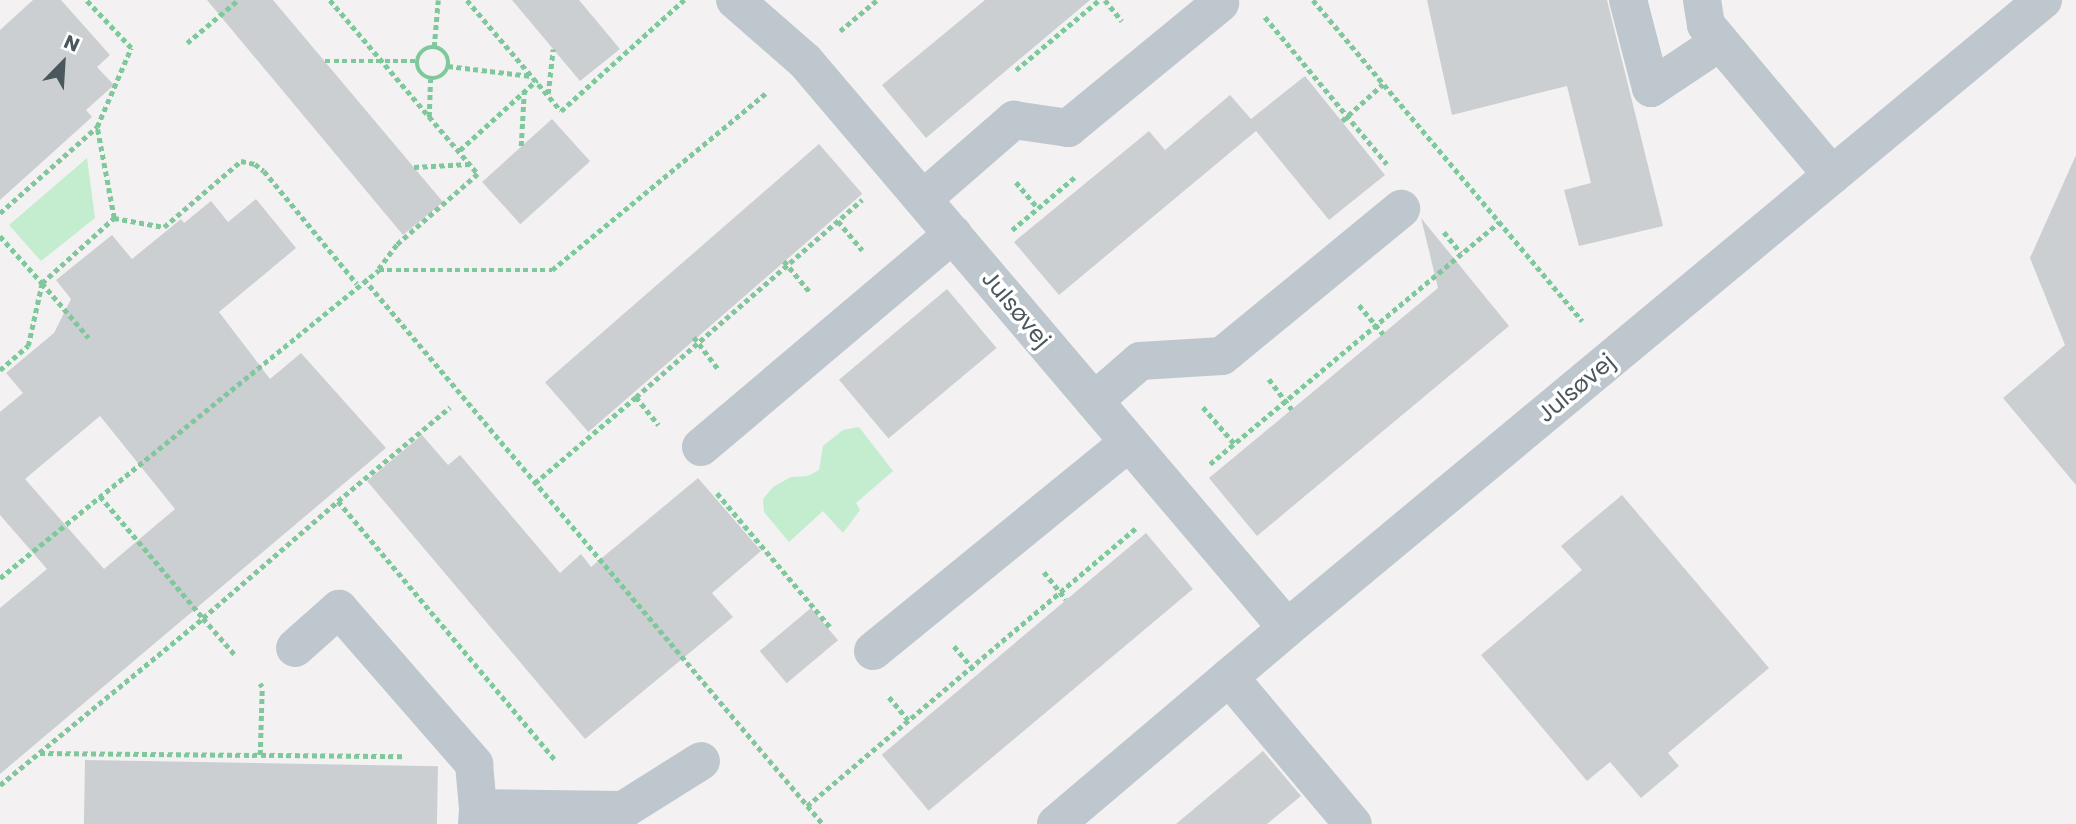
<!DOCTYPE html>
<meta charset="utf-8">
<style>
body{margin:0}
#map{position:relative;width:2076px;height:824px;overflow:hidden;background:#f3f1f2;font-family:Poppins,sans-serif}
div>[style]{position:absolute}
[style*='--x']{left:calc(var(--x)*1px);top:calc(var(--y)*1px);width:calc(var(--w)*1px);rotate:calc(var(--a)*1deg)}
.green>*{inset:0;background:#c4eccf}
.building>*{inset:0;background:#cccfd2;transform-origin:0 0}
.path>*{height:4.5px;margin-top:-2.25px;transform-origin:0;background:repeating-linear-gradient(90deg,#7fc89c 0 5px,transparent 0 8.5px)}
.path>.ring{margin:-2.25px;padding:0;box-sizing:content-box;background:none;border:4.5px solid #7fc89c;border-radius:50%}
.minor>*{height:38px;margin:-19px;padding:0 19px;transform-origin:19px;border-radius:19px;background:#bec7cd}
span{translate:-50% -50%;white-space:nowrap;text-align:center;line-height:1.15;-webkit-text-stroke:7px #fff;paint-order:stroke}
.street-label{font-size:23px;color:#4a575d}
.north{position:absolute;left:28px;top:28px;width:70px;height:70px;-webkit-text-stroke:5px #fff;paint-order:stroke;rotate:24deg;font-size:19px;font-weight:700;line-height:28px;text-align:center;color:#4a575d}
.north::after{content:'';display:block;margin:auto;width:24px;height:32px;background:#4a575d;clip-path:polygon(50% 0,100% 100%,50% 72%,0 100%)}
</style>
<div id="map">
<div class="green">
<i style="clip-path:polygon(87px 158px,95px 218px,41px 261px,9px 225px)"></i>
<i style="clip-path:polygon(859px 427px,893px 471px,856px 503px,860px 510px,843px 533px,823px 511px,789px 542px,764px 512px,763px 499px,773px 487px,791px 477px,808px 476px,819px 470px,823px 446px,843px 430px)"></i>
</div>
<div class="building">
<i style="clip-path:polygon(33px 0,61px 0,110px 55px,97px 67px,114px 85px,86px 110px,92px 117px,0 200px,0 30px)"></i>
<i style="clip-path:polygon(207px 0,273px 0,443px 202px,403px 235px)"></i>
<i style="clip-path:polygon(512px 0,579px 0,620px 49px,580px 81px)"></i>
<i style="clip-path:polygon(985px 0,1090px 0,926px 138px,882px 85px)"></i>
<i style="clip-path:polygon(1427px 0,1607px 0,1663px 226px,1579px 246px,1564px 190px,1591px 183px,1567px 86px,1452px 115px)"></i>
<i style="clip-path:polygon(1305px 76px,1385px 175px,1329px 220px,1256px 131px,1059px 295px,1014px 242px,1149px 131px,1165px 150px,1230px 95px,1251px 119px)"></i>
<i style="left:552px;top:119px;width:57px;height:94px;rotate:48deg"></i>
<i style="left:819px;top:144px;width:66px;height:363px;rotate:49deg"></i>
<i style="clip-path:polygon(2076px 155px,2076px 485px,2003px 398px,2065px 345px,2030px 258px)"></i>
<i style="clip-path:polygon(evenodd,256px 199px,296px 248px,219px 312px,270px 379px,301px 353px,386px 448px,0 774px,0 608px,47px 569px,0 515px,0 412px,23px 393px,6px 373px,54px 333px,71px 299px,56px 280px,112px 235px,132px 259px,181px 219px,184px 223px,211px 201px,228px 222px,256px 199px,100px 416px,175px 509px,104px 569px,25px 479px,100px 416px)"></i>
<i style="clip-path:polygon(1421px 218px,1509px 326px,1257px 536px,1209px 478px,1438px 288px)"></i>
<i style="left:947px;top:289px;width:77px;height:141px;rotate:50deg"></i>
<i style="clip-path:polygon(422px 435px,448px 465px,460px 455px,560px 573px,581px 554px,591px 567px,698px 478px,761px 551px,712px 593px,733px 617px,585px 739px,367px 481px)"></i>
<i style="clip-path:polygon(1622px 495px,1769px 668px,1668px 753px,1679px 766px,1641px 798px,1610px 762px,1587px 781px,1481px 655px,1582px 570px,1561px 546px)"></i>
<i style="left:1146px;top:533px;width:73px;height:345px;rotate:50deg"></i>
<i style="left:811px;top:608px;width:42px;height:67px;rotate:50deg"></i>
<i style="clip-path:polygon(1263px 751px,1301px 796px,1267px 824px,1176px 824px)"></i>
<i style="left:85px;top:760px;width:353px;height:64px;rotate:1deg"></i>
</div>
<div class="path">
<i style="--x:330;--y:0;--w:228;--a:49.6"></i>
<i style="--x:478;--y:174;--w:108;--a:138.8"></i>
<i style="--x:397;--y:245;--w:30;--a:127"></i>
<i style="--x:467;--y:0;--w:145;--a:49.7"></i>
<i style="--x:561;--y:111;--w:166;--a:-42.1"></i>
<i style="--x:1105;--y:0;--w:27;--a:51"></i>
<i style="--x:1313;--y:0;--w:419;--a:50"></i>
<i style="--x:1265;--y:17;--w:191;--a:50.3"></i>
<i style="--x:840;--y:31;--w:48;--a:-40"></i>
<i style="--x:187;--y:43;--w:67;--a:-40.1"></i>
<i style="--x:434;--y:47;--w:47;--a:-85.1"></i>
<i class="ring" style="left:417px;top:47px;width:27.5px;height:27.5px"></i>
<i style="--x:325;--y:61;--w:91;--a:0"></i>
<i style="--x:448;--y:66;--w:84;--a:6.9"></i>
<i style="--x:1016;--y:70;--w:109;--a:-40.1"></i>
<i style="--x:548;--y:94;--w:45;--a:-83.7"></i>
<i style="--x:429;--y:117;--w:38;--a:-88"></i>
<i style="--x:1342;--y:121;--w:55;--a:-42.1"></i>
<i style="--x:521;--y:146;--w:54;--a:-86.8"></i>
<i style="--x:460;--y:150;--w:104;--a:-42.3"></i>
<i style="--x:414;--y:167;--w:55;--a:-3.1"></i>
<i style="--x:1016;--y:182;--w:34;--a:50"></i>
<i style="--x:0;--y:213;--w:130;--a:-41.6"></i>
<i style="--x:97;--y:127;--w:86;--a:-66.7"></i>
<i style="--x:131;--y:48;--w:66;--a:-133.2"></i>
<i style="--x:114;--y:218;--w:51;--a:10.2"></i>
<i style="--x:164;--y:227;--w:101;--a:-40.6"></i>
<i style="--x:241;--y:161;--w:14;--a:12"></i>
<i style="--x:255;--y:164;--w:11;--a:38"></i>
<i style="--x:264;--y:171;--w:146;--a:50.5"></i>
<i style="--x:838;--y:221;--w:38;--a:50"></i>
<i style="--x:1012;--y:230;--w:82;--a:-40.1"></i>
<i style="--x:1444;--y:232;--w:27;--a:51"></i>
<i style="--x:0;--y:236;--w:63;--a:48.2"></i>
<i style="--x:42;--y:283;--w:97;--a:-42.1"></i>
<i style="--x:114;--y:218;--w:93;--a:-100.6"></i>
<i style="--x:784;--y:261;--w:40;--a:50"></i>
<i style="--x:364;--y:279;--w:713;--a:49.9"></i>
<i style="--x:1359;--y:305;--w:38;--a:50"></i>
<i style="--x:694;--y:337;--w:41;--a:52.9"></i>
<i style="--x:0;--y:370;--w:37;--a:-41"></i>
<i style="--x:28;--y:346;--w:65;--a:-77.5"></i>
<i style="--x:42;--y:283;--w:72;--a:49.5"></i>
<i style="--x:1269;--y:379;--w:38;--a:53"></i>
<i style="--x:636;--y:397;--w:300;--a:-41.1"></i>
<i style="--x:1203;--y:407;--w:48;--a:49.3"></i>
<i style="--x:1210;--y:464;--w:377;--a:-39.9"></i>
<i style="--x:535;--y:483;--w:133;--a:-40.4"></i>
<i style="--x:636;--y:397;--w:36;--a:51"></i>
<i style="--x:717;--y:493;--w:177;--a:49.8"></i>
<i style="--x:100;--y:496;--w:160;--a:49.8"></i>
<i style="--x:203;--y:618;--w:179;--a:-40.9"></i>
<i style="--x:338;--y:501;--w:339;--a:50"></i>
<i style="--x:338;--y:501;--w:146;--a:-40"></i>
<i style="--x:1044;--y:572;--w:35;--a:51"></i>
<i style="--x:0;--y:578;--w:488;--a:-39.1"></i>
<i style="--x:379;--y:270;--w:173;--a:0"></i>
<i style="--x:552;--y:270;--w:278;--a:-39.6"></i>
<i style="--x:954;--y:646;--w:34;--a:50"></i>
<i style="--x:889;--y:697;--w:30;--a:50"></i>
<i style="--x:40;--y:753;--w:363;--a:0.5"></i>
<i style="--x:260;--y:755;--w:68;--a:-88.3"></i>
<i style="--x:262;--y:687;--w:4;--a:-124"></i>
<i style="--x:0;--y:785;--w:263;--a:-39.4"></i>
<i style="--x:203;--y:618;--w:50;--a:49"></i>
<i style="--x:807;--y:806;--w:432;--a:-40.2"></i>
</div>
<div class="minor">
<i style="--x:735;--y:0;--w:93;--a:41.1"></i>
<i style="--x:805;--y:61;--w:744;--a:49.63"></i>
<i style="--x:1628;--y:0;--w:91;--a:75.4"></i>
<i style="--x:1651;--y:88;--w:83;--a:-33.7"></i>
<i style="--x:1702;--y:0;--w:25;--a:81"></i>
<i style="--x:1706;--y:25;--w:196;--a:50"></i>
<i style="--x:923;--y:199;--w:121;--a:-41"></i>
<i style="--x:1014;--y:120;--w:55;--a:8.4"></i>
<i style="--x:1068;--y:128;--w:197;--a:-39.4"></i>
<i style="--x:1094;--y:401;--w:61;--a:-41"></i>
<i style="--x:1140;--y:361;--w:82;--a:-3.5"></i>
<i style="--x:1222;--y:356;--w:232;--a:-39.4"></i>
<i style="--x:701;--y:447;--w:330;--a:-40.2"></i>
<i style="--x:295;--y:648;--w:59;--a:-41.6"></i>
<i style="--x:339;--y:609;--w:206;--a:48.9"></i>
<i style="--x:474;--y:764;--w:44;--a:84.8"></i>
<i style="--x:873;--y:651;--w:330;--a:-39.2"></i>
<i style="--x:1229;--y:677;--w:192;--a:49.9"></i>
<i style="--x:477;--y:824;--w:16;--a:-86"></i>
<i style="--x:478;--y:808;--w:145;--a:0.8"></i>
<i style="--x:623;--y:810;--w:92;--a:-32.1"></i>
<i style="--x:1056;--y:824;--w:303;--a:-40.3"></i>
<i style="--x:1287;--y:628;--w:983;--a:-39.72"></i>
</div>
<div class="street-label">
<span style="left:1016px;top:309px;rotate:50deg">Julsøvej</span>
<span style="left:1576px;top:388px;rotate:-40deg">Julsøvej</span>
</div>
<div class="north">N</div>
</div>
